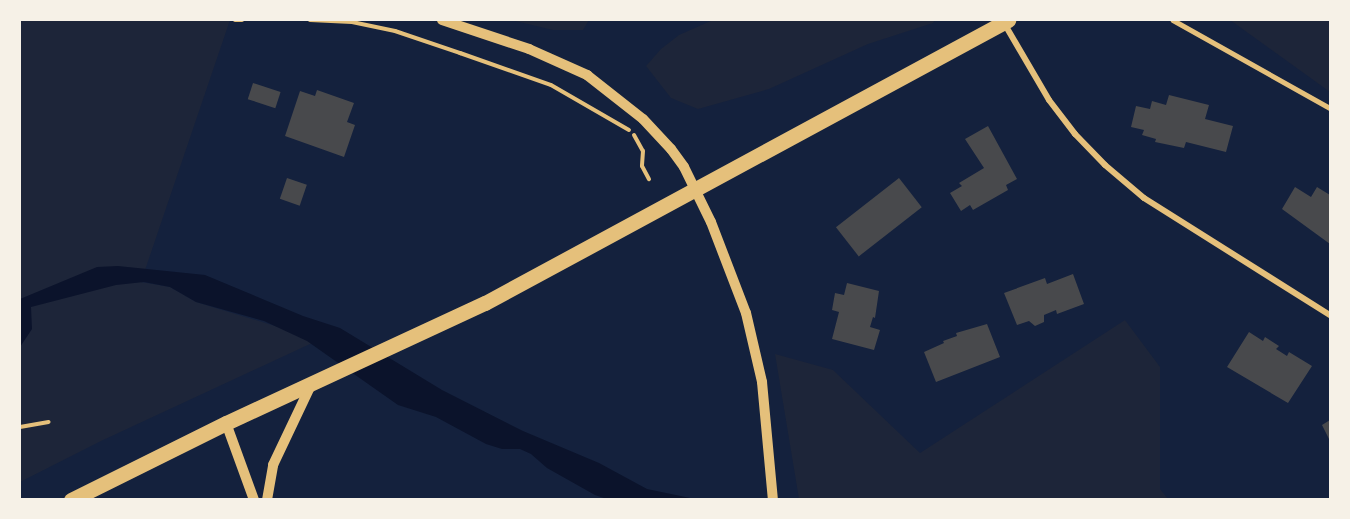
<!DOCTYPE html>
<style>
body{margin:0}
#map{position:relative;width:1350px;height:519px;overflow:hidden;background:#14213d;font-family:"Space Grotesk",sans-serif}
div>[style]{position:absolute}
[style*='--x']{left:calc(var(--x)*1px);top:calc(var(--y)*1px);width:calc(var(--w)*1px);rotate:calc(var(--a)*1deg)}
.green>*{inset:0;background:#1d2539}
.water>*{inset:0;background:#0b132b}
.building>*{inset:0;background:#48494c;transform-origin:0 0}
.path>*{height:4px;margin:-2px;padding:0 2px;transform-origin:2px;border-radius:2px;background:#e5c07b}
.service>*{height:4.5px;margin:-2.25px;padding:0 2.25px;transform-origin:2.25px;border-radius:2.25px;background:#e5c07b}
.minor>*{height:6px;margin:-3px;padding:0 3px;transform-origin:3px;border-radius:3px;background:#e5c07b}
.tertiary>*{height:10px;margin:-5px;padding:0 5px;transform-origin:5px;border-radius:5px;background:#e5c07b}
.primary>*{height:15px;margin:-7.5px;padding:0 7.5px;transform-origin:7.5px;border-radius:7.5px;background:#e5c07b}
span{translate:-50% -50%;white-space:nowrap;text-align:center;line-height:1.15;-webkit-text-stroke:4.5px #f6f1e7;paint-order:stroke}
.frame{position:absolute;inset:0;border:21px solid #f6f1e7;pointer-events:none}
</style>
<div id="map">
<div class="green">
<i style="clip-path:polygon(20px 20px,230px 20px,141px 282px,170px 287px,196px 302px,275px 326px,323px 338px,101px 441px,20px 482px)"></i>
<i style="clip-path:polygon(511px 20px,589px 20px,583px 30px,553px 30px)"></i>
<i style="clip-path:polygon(713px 20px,935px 20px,933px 23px,868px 44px,769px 89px,698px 109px,671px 98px,646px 66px,661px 49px,679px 35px)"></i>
<i style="clip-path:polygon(1230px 20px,1330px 20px,1330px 92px)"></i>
<i style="clip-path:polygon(1125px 320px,1160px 367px,1160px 489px,1168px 499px,799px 499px,775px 354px,833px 370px,920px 453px)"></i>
</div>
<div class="water">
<i style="clip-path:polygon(118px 266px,205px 275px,303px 316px,340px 328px,442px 390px,523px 431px,599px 463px,647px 489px,695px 499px,607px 499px,595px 495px,547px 468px,531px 454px,520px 449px,502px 449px,486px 444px,436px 417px,398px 405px,307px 341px,264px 321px,196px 302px,170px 287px,144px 282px,116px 285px,31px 307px,32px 329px,20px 347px,20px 299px,97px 267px)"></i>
</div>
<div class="building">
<i style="left:253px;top:83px;width:29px;height:17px;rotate:18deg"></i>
<i style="clip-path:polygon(317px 90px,354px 103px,347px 122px,355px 125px,344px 157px,285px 136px,300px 91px,315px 96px)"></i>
<i style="clip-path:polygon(1169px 95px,1209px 105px,1205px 119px,1233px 126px,1226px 152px,1186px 142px,1184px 148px,1155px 142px,1156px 139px,1142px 135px,1144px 130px,1131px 127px,1136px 106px,1150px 109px,1152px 101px,1166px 105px)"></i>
<i style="clip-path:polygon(988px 126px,1017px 179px,1006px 185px,1008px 190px,973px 210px,970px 205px,961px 211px,950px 193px,962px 186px,959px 183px,984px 168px,965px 139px)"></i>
<i style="left:287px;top:178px;width:21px;height:22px;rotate:19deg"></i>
<i style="left:899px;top:178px;width:37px;height:80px;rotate:52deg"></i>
<i style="clip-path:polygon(1295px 187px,1311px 197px,1317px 187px,1330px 195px,1330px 244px,1282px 209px)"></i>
<i style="clip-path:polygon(1073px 274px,1084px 304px,1057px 314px,1056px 310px,1044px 315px,1044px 322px,1035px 326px,1029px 321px,1017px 325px,1004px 293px,1045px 278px,1047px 284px)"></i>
<i style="clip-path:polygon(847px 283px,879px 291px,875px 318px,873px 317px,870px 327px,880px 330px,874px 350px,832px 339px,839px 312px,832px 310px,835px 293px,844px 295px)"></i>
<i style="clip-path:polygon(987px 324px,1000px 357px,936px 382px,924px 352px,944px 343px,943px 341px,957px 336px,956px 333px)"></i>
<i style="clip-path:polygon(1249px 332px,1263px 341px,1265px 337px,1279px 346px,1276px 349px,1287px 356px,1289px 352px,1312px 366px,1288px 403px,1227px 367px)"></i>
<i style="clip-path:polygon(1330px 420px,1330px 441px,1322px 425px)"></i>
</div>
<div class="path">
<i style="--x:235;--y:20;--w:7;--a:0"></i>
<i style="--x:310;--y:20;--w:42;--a:2.7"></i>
<i style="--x:352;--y:22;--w:44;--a:11.8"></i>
<i style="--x:395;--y:31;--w:69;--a:18.7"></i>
<i style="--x:460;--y:53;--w:96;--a:19.4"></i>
<i style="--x:551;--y:85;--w:90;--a:30"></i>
<i style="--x:634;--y:135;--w:18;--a:61"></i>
<i style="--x:643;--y:151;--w:15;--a:94"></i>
<i style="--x:642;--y:166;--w:15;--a:62"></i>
<i style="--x:20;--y:427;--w:29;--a:-10"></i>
</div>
<div class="service">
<i style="--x:1173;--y:20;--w:180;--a:29.3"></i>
</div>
<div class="minor">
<i style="--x:1004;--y:23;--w:89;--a:59.7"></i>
<i style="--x:1049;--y:100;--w:43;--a:52.6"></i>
<i style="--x:1075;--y:134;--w:43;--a:45.9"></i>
<i style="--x:1105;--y:165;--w:51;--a:40.2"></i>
<i style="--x:1144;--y:198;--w:220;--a:32.2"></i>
</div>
<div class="tertiary">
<i style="--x:442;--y:20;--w:92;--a:18.4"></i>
<i style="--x:529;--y:49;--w:64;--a:24.1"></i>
<i style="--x:587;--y:75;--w:71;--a:38.2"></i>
<i style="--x:643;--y:119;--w:41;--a:47"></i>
<i style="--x:671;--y:149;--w:22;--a:54"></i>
<i style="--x:684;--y:167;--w:61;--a:63.9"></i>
<i style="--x:711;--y:222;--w:97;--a:69"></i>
<i style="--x:746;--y:313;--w:71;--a:76.9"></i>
<i style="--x:762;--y:382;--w:119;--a:84.7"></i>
<i style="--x:226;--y:423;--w:82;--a:70"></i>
<i style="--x:267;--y:500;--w:36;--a:-80"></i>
<i style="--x:273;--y:465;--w:89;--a:-64.6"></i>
</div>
<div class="primary">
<i style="--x:71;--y:500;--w:173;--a:-26.4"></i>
<i style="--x:226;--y:423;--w:285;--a:-24.9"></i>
<i style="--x:485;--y:303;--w:595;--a:-28.42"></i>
</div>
<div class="frame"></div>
</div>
